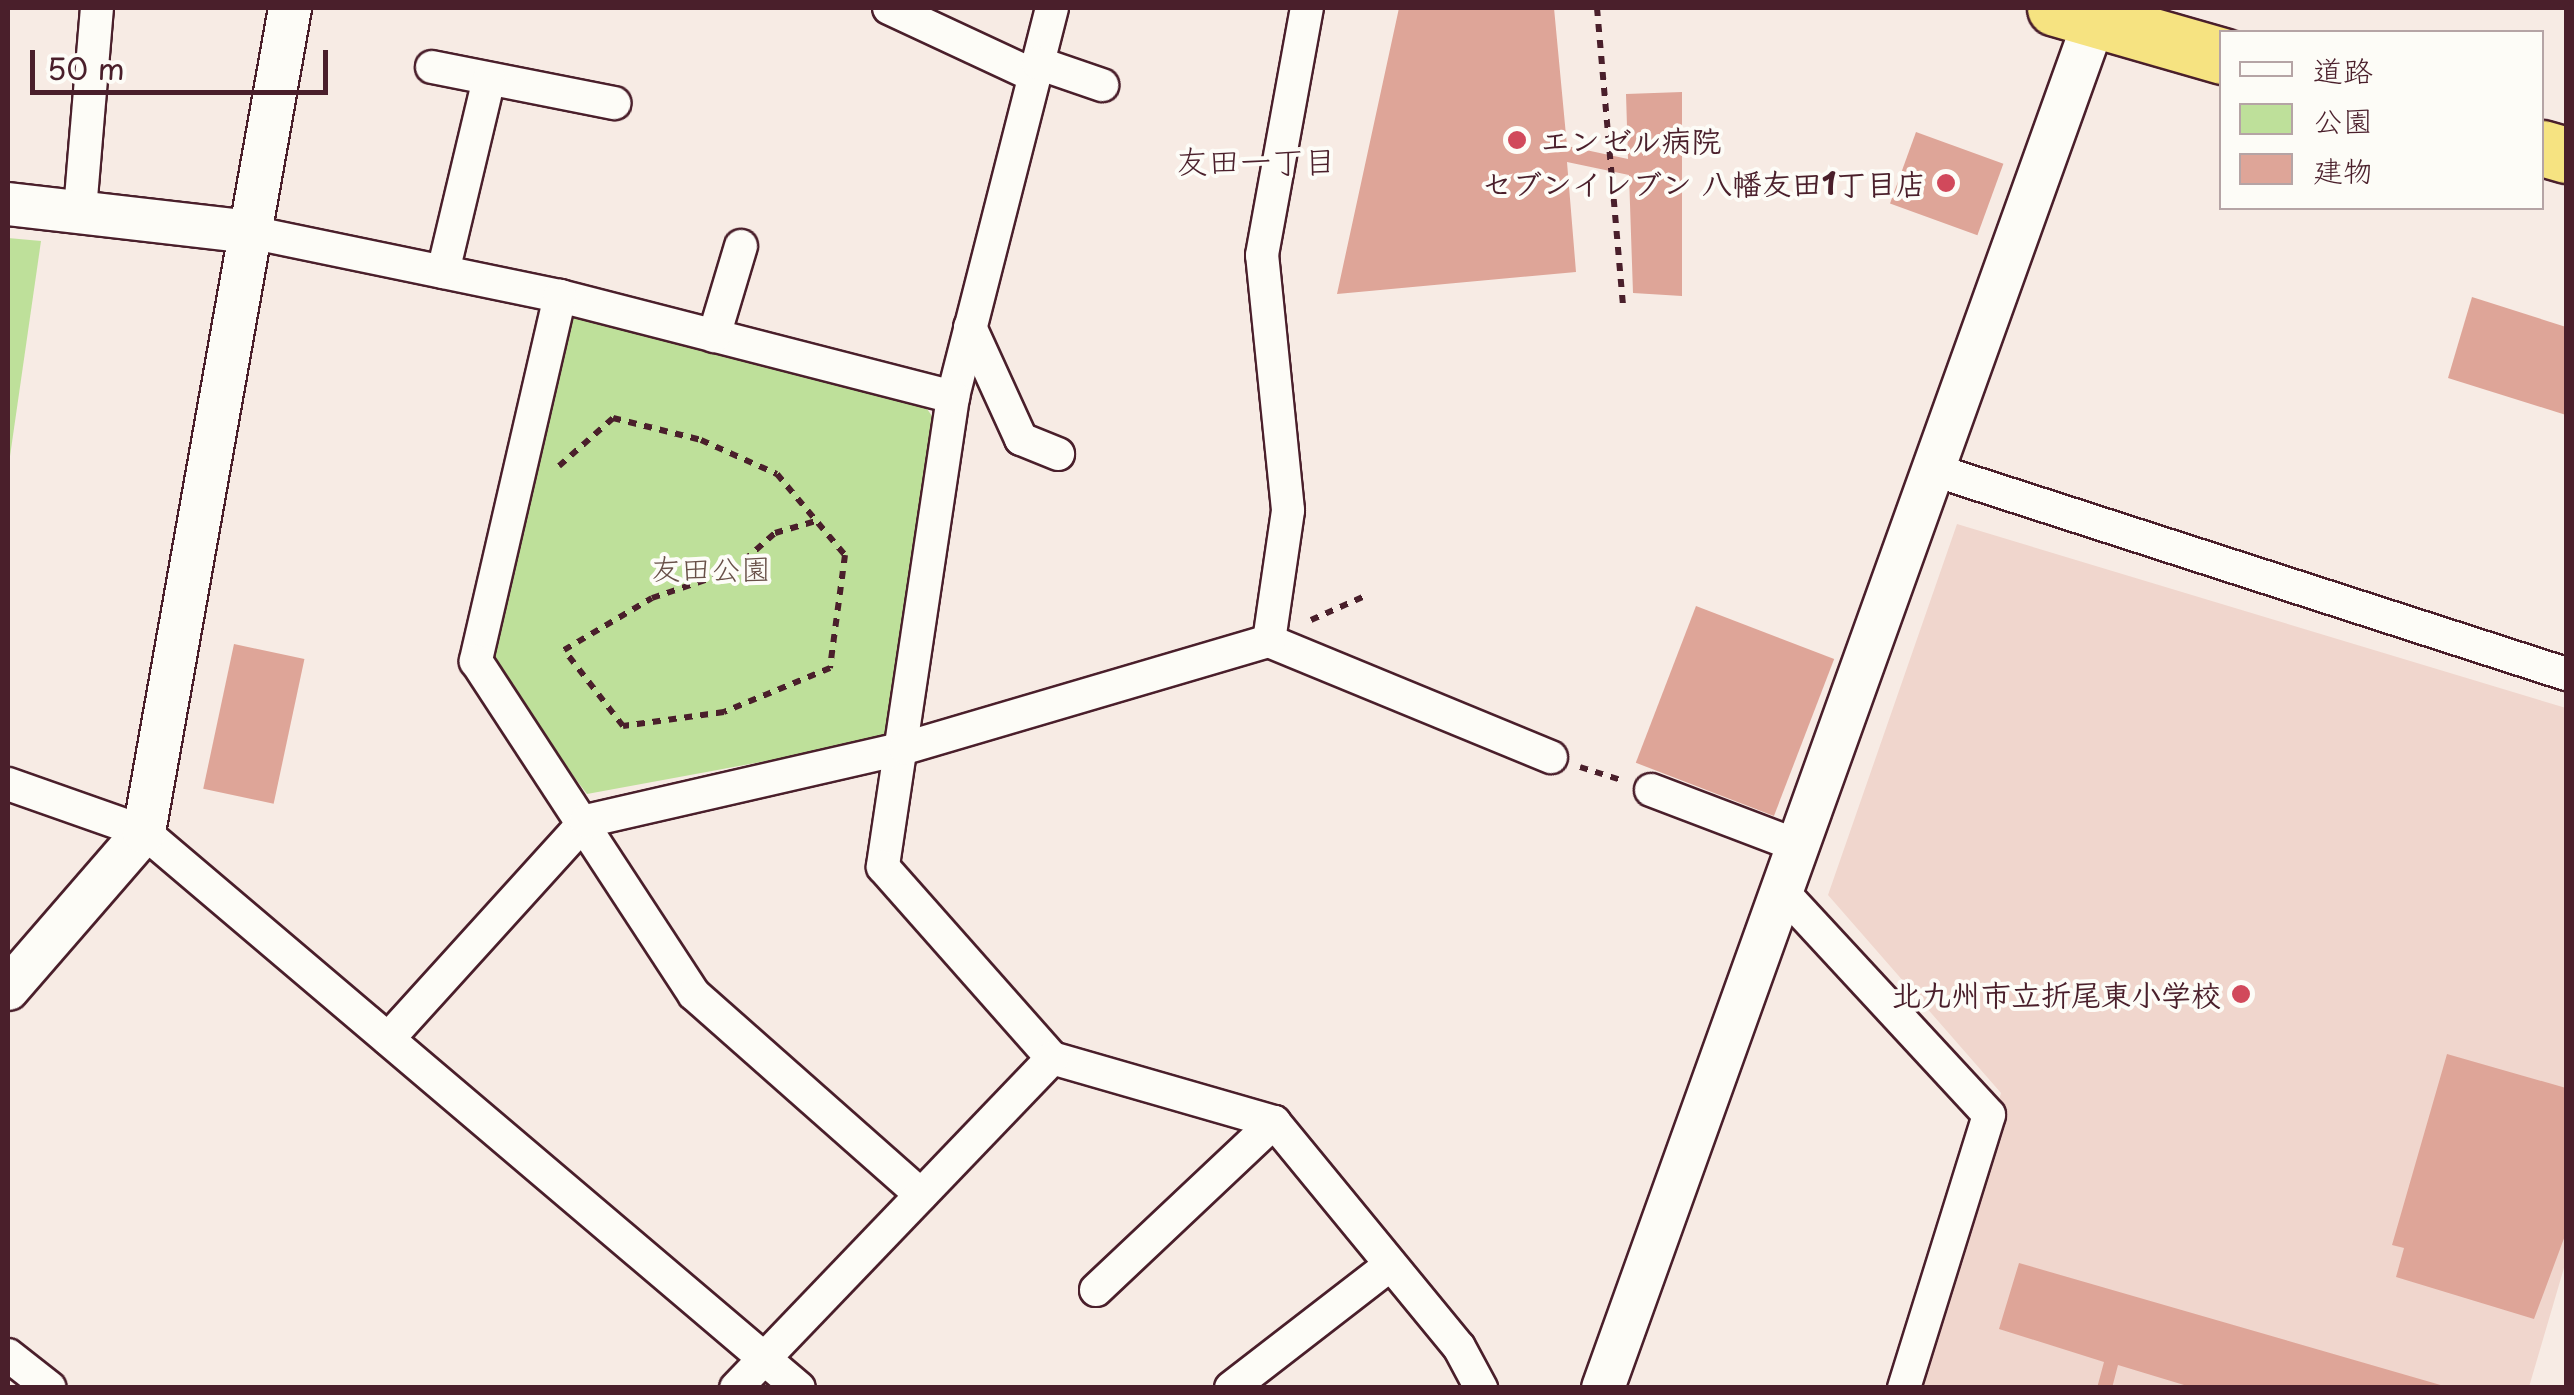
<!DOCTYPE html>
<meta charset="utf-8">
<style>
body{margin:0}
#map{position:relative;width:2574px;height:1395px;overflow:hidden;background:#f7ebe4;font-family:"Playpen Sans","Klee One",sans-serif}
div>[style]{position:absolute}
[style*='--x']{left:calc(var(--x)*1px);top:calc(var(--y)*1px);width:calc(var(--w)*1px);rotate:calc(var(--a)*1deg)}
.built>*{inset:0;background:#f0d6cd}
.green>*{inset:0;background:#bee09a}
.building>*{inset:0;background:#dea598;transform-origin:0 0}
.path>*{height:6px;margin-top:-3px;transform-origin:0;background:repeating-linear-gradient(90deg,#4a1f2b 0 8px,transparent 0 16px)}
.roads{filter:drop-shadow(2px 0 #4a1f2b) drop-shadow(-2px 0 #4a1f2b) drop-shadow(0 2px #4a1f2b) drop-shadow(0 -2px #4a1f2b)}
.minor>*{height:32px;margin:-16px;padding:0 16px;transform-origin:16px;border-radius:16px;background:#fdfcf7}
.tertiary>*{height:42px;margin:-21px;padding:0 21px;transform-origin:21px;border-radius:21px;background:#fdfcf7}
.trunk>*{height:55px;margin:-27.5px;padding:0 27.5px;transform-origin:27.5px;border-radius:27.5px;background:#f6e381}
.dots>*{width:28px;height:28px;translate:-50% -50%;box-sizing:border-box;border:5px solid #fdfcf7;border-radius:50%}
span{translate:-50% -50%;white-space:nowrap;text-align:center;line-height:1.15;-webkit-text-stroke:8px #fdfcf7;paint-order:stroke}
.poi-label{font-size:30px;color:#4a1f2b;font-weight:700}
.left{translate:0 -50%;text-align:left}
.right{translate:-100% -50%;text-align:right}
.park-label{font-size:30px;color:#674f47}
.neighbourhood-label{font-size:32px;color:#4a1f2b}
.frame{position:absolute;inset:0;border:10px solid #4a1f2b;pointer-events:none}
.legend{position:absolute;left:2219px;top:30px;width:325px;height:180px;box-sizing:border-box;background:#fdfcf7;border:2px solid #b5a4a5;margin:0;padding:12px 18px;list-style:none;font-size:30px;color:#4a1f2b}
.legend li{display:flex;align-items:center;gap:20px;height:50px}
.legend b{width:50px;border:2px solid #b5a4a5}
.scale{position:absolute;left:30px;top:50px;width:298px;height:45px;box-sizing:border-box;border:5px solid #4a1f2b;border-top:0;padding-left:12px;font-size:30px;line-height:35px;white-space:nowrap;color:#4a1f2b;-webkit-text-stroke:8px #fdfcf7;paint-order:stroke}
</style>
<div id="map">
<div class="built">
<i style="clip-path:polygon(1957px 524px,2566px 708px,2566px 1261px,2529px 1387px,1917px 1387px,2001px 1093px,1828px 895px)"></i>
</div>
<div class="green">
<i style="clip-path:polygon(8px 238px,41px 241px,8px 470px)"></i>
<i style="clip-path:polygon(564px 314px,917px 395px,932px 416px,891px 738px,587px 794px,485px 660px)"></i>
</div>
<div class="building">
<i style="clip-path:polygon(1399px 8px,1554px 8px,1567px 146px,1628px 159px,1626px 94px,1682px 92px,1682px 296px,1633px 293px,1629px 175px,1567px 162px,1576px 272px,1337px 294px)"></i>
<i style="left:1916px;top:132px;width:93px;height:76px;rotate:20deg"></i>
<i style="clip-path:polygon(2472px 297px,2566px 327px,2566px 415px,2448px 378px)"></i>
<i style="left:1696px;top:606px;width:148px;height:168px;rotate:21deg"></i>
<i style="left:234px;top:644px;width:72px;height:148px;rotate:12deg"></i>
<i style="clip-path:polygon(2447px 1054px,2566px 1088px,2566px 1233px,2534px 1319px,2396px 1277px,2404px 1248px,2392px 1245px)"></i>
<i style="clip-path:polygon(2019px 1263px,2444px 1386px,2444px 1388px,2194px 1388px,2118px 1365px,2112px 1388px,2097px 1388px,2104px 1362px,1999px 1329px)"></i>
</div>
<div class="path">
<i style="--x:1597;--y:8;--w:297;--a:85"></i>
<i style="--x:559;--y:466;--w:72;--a:-41.6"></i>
<i style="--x:613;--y:418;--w:91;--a:14"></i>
<i style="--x:701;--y:440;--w:83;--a:24.1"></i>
<i style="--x:777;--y:474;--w:106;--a:50"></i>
<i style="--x:845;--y:555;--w:114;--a:97.6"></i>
<i style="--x:830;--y:668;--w:115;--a:157.5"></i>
<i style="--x:724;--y:712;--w:102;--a:172.1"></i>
<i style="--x:623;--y:726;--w:96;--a:-127.8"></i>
<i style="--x:564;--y:650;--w:102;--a:-30.6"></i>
<i style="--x:652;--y:598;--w:84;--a:-18.6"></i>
<i style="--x:732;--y:571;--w:57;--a:-41.5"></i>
<i style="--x:775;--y:533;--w:43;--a:-16.3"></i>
<i style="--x:1311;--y:620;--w:59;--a:-24"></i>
<i style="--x:1580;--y:767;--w:43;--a:17.6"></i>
</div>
<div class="roads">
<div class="minor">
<i style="--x:889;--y:8;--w:161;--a:25"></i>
<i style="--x:1052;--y:8;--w:401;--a:104.3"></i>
<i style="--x:953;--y:397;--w:475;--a:98.5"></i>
<i style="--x:883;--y:867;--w:255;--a:48.5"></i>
<i style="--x:1052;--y:1058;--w:231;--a:16.1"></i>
<i style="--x:1274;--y:1122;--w:291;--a:50.6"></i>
<i style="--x:1459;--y:1347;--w:47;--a:61.8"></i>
<i style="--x:1038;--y:63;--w:68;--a:19"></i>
<i style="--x:432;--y:67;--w:186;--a:11.2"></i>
<i style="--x:80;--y:210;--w:203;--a:-85.2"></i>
<i style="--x:250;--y:232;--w:317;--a:11.7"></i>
<i style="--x:560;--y:296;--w:406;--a:14.4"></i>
<i style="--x:443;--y:272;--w:198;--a:-76.6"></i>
<i style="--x:560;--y:296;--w:375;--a:103"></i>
<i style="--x:476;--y:661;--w:398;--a:56.8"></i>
<i style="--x:694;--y:994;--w:303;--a:41.5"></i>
<i style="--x:970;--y:327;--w:123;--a:65.5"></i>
<i style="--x:1021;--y:439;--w:40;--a:22"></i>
<i style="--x:714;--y:336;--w:94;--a:-73.3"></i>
<i style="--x:1934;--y:470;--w:664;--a:17.89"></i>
<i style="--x:1269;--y:641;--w:305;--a:22.4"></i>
<i style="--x:8;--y:784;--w:144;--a:19.4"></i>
<i style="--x:144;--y:832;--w:859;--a:40.33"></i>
<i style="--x:1651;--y:790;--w:155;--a:20.8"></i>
<i style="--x:1781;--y:890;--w:306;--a:47.2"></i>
<i style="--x:1989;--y:1115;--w:286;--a:107.3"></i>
<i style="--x:388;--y:1039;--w:294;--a:-47.8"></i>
<i style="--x:586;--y:821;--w:327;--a:-12.9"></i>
<i style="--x:905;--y:748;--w:379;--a:-16.4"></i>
<i style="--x:1269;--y:641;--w:132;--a:-81.7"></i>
<i style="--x:1288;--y:510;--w:256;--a:-95.8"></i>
<i style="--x:1262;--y:255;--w:251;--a:-79.7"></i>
<i style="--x:1096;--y:1290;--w:245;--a:-43.3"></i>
<i style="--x:8;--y:1355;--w:53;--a:38.2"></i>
<i style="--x:736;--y:1388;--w:457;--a:-46.2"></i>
<i style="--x:1231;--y:1388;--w:200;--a:-37.7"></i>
</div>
<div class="tertiary">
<i style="--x:8;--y:204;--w:244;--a:6.6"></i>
<i style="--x:8;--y:989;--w:208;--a:-49.1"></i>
<i style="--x:144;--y:832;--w:837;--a:-79.95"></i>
<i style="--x:1603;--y:1388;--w:1455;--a:-70.23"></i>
</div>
<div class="trunk">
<i style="--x:2055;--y:8;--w:174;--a:16"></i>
<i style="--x:2542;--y:148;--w:25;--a:16"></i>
</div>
</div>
<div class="dots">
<i style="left:1517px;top:140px;background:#d1495b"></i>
<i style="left:1946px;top:183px;background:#d1495b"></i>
<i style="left:2241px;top:994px;background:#d1495b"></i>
</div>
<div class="poi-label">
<span class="left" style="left:1540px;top:140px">エンゼル病院</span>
<span class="right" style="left:1926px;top:183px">セブンイレブン 八幡友田1丁目店</span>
<span class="right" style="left:2221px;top:994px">北九州市立折尾東小学校</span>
</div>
<div class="park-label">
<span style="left:711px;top:568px">友田公園</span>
</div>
<div class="neighbourhood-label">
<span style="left:1256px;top:160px">友田一丁目</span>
</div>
<div class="frame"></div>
<ul class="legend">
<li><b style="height:12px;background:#fdfcf7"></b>道路</li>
<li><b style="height:28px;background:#bee09a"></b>公園</li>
<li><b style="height:28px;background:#dea598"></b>建物</li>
</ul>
<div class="scale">50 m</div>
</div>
